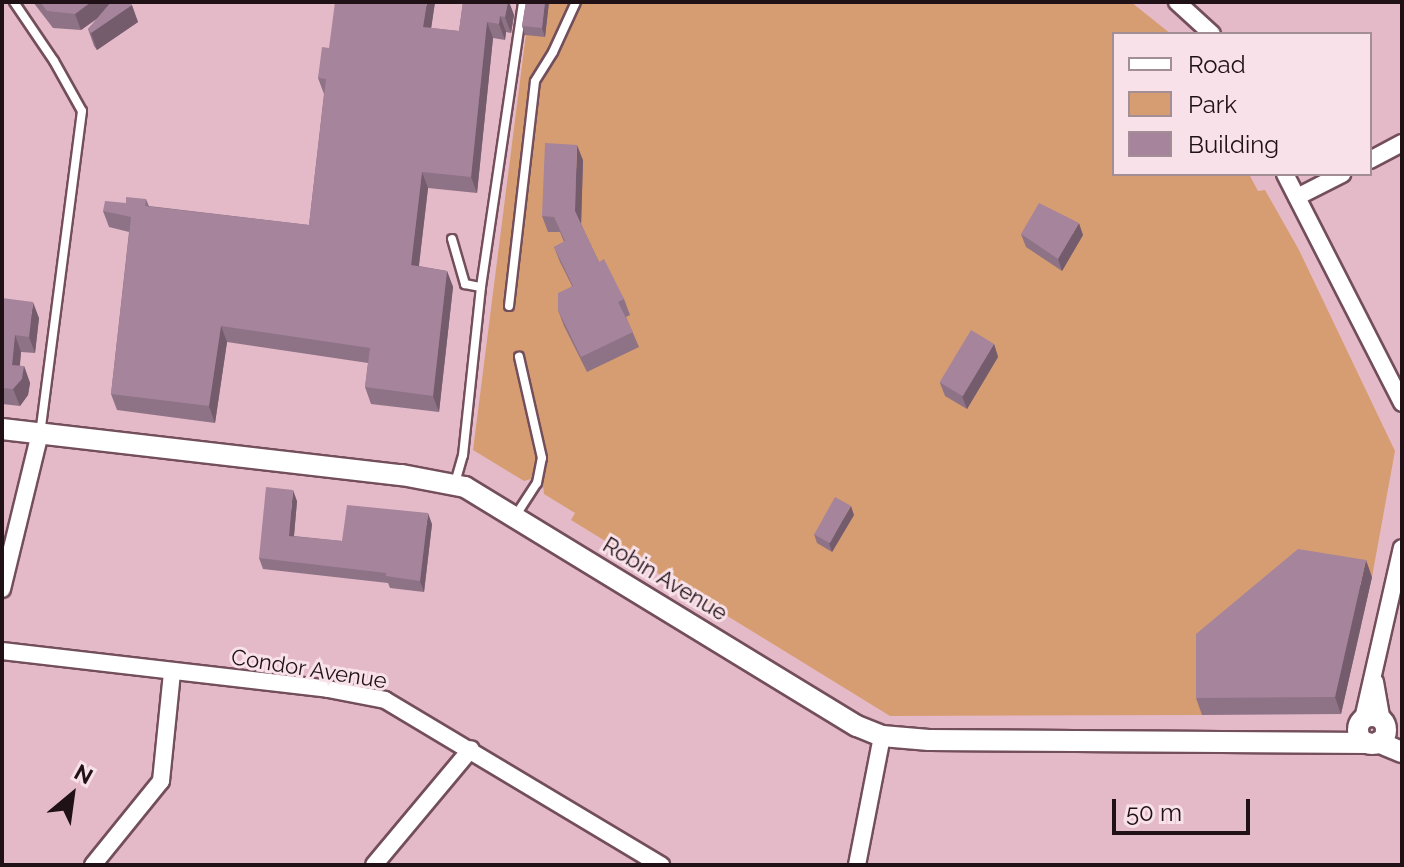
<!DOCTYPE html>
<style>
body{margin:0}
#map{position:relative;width:1404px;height:867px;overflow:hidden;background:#e5bac8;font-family:Raleway,sans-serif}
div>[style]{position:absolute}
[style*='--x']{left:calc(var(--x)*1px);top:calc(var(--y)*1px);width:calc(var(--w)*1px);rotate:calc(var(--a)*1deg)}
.green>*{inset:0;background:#d79d72}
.roads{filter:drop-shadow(2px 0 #734e5b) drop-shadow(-2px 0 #734e5b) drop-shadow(0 2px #734e5b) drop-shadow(0 -2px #734e5b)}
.service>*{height:8px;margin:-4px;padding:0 4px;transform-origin:4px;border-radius:4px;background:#fff}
.minor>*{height:16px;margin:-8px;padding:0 8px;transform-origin:8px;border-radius:8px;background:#fff}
.tertiary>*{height:20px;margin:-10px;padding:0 10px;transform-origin:10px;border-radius:10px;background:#fff}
.tertiary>.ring{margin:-10px;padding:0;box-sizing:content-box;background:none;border:20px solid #fff;border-radius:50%}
.wall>*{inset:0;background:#8e7286}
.shaded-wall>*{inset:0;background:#745c6d}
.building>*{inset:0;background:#a5849c;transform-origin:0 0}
span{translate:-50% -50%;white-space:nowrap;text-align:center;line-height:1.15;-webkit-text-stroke:6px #f8e1e8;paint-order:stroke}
.street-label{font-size:22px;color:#201117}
.frame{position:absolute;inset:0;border:4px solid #201117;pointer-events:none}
.legend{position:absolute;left:1112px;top:32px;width:260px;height:144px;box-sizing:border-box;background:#f8e1e8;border:2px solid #a28e94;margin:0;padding:10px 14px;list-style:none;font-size:24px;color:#201117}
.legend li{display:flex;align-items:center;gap:16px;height:40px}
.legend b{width:40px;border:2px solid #a28e94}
.north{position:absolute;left:32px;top:755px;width:80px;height:80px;-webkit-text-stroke:6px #f8e1e8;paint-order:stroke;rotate:29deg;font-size:22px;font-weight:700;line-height:32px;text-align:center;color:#201117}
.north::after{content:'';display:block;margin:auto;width:28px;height:36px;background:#201117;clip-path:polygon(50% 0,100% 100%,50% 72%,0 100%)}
.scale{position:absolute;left:1112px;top:799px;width:138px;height:36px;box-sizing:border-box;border:4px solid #201117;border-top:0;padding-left:10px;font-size:24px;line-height:28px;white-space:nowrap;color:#201117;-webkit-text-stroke:6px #f8e1e8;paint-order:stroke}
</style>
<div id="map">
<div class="green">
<i style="clip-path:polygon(530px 2px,1131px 2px,1171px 34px,1114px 34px,1114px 174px,1249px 174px,1258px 191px,1265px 190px,1299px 250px,1395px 451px,1372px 577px,1202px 650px,1202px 715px,890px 716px,571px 520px,575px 513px,544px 494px,543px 486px,531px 479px,524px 481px,473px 450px)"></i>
</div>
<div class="roads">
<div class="service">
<i style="--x:14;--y:2;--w:71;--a:55.9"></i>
<i style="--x:54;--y:61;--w:57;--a:60.8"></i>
<i style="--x:82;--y:111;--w:325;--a:97.4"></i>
<i style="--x:452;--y:239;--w:47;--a:73.9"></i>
<i style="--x:465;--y:284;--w:16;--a:11"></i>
<i style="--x:481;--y:287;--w:169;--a:96.1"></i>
<i style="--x:463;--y:455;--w:29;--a:106"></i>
<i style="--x:481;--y:287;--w:288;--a:-81.6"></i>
<i style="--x:509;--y:306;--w:226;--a:-83.4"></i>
<i style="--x:535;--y:81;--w:34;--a:-58"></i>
<i style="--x:553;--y:52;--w:55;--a:-65.3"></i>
<i style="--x:516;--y:515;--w:38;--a:-57"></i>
<i style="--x:537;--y:483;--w:25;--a:-79"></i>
<i style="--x:542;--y:458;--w:104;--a:-102.8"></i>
</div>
<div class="minor">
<i style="--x:1177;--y:2;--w:47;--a:42.4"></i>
<i style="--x:1370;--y:160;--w:36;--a:-28"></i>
<i style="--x:1285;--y:174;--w:257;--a:62.9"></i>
<i style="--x:1297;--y:197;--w:51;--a:-27.1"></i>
<i style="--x:2;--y:589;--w:161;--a:-76.3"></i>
<i style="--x:2;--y:651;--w:328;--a:6.6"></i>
<i style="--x:328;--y:689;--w:58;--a:10.9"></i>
<i style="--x:385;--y:700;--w:322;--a:30.9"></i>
<i style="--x:1375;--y:682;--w:39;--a:80"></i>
<i style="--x:1363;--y:719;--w:175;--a:-77.2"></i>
<i style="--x:93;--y:865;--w:108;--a:-51"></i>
<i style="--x:161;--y:781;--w:110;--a:-84.2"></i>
<i style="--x:374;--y:865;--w:151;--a:-50.1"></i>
<i style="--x:857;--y:865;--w:131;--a:-79"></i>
</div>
<div class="tertiary">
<i style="--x:2;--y:429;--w:403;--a:6.6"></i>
<i style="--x:402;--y:475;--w:64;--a:10.8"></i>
<i style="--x:465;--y:487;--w:459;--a:31.4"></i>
<i style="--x:857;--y:726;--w:27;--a:22"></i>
<i style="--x:882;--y:736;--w:47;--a:4.9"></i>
<i style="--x:929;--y:740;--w:439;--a:0.4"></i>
<i class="ring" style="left:1358px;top:716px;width:8px;height:8px"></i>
<i style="--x:1378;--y:742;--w:26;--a:23"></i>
</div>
</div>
<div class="wall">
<i style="clip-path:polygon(33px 2px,130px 2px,138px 22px,97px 50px,94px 46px,88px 29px,98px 18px,81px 30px,53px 28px)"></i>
<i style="clip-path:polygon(435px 2px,431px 28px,459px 31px,463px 2px,509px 2px,514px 15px,511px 33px,506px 32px,505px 40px,493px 38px,477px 193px,428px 188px,419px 266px,447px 271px,453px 287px,439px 412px,371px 404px,365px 387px,368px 363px,227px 342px,215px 423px,117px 410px,111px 394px,129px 232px,109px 227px,103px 211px,126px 203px,146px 199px,149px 206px,309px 225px,324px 94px,318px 78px,329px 48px)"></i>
<i style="clip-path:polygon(526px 2px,549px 2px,545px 37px,525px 35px,522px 26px)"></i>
<i style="clip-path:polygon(583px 160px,581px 224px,599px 262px,624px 299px,630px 315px,626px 317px,639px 347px,587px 372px,564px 326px,558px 310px,572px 286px,560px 262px,554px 247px,564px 242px,560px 232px,548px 232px,542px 216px)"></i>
<i style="clip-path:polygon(1021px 234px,1083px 235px,1062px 271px,1026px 247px)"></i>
<i style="clip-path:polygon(2px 298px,39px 318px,35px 353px,21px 352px,20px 366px,24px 366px,30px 383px,28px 395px,20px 406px,2px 404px)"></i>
<i style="clip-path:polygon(994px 344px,998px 357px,967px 409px,945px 396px,940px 383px)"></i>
<i style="clip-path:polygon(297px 501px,294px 536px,342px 541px,432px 524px,424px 592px,390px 588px,388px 583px,263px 569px,259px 558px)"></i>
<i style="clip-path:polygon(854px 515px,832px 552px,817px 543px,814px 534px)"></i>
<i style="clip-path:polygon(1372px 577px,1341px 714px,1202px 715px,1196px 698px)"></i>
</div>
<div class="shaded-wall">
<i style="clip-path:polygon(91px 2px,120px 2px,81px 30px,75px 14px)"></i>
<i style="clip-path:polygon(427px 2px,435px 2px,429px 43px,423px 27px)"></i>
<i style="clip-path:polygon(508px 2px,509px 2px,514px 15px,511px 33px,505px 17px)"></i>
<i style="clip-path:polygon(545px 2px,549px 2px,545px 37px,542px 28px)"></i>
<i style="clip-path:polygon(132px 5px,138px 22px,97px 50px,91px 33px)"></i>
<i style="clip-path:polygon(500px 16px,506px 32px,505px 40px,499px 24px)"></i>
<i style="clip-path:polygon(487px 22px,493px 38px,477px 193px,471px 177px)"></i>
<i style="clip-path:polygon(577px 145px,583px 160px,581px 227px,575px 211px)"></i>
<i style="clip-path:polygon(422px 172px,428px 188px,417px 281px,411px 265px)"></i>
<i style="clip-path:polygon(1079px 223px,1083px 235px,1062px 271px,1058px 259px)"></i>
<i style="clip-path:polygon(447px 271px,453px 287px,439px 412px,433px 396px)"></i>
<i style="clip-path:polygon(33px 302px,39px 318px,35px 353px,29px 337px)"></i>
<i style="clip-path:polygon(221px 326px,227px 342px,215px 423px,209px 406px)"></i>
<i style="clip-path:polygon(15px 335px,21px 352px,18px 381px,12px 365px)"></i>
<i style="clip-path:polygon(994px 344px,998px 357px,967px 409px,962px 396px)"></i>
<i style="clip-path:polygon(24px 366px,30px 383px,28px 395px,20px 406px,13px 389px)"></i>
<i style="clip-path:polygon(293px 490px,297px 501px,293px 547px,289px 536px)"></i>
<i style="clip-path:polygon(851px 506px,854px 515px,832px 552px,829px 543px)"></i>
<i style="clip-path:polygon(428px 513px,432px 524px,424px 592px,420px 581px)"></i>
<i style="clip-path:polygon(1366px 560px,1372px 577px,1341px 714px,1335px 697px)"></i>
</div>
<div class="building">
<i style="clip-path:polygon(40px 2px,91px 2px,75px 14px,47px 11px)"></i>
<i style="clip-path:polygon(111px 2px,130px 2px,132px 5px,91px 33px,88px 29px)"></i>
<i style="clip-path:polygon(335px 2px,427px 2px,423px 27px,459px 31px,463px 2px,508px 2px,505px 17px,500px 16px,499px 24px,487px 22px,471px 177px,422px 172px,411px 265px,447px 271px,433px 396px,365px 387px,370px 348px,221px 326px,209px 406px,111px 394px,131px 217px,103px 211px,105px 201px,126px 203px,126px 197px,146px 199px,145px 206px,309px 225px,326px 79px,318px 78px,322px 47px,329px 48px)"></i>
<i style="clip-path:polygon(526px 2px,545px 2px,542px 28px,522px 26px)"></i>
<i style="clip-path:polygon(545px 143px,577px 145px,575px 211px,599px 262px,604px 259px,624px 299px,618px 302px,633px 332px,581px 357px,558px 310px,558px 293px,573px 286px,554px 247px,565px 241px,554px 217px,542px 216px)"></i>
<i style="clip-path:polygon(1039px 203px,1079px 223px,1058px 259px,1021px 234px)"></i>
<i style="clip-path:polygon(2px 298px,33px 302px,29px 337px,15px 335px,12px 365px,24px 366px,22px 379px,13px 389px,2px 388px)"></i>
<i style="left:971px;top:330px;width:27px;height:61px;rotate:31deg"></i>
<i style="clip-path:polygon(266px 487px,293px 490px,289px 536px,342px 541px,347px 505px,428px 513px,420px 581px,386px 576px,386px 573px,259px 558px)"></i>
<i style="left:835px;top:497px;width:18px;height:43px;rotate:29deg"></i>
<i style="clip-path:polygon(1298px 549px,1366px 560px,1335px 697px,1196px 698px,1196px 634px)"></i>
</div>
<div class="street-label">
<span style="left:665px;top:579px;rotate:31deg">Robin Avenue</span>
<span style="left:309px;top:669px;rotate:9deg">Condor Avenue</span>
</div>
<div class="frame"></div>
<ul class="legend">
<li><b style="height:10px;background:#fff"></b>Road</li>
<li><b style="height:22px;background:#d79d72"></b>Park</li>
<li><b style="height:22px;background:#a5849c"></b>Building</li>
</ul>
<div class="north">N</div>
<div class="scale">50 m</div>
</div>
